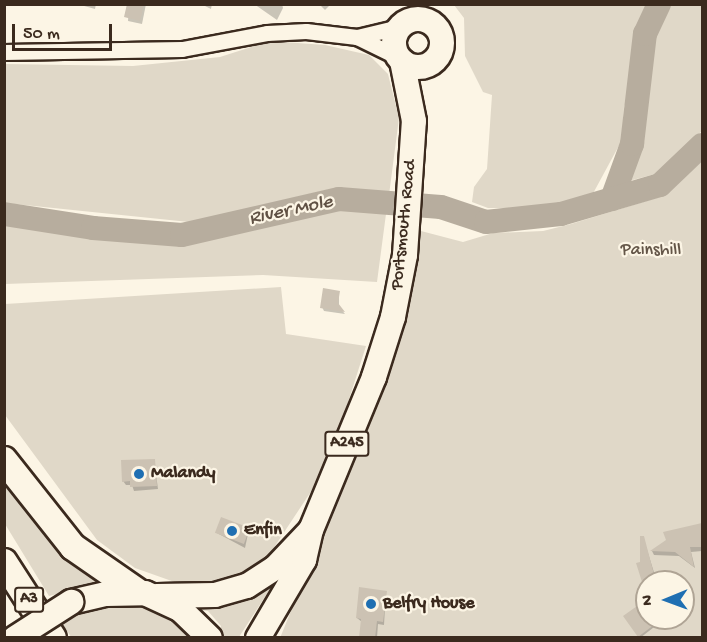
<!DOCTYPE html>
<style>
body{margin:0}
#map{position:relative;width:707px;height:642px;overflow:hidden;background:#fcf5e5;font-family:"Gochi Hand",sans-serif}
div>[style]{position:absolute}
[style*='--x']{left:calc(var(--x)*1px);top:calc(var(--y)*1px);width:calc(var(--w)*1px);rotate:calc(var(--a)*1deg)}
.green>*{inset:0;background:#e0d8c8}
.shadow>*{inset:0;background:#0003}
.river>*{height:24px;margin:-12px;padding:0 12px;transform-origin:12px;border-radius:12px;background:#b7ad9e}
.building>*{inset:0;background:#ccc2b3;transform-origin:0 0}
.roads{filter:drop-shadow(2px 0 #3b2a1e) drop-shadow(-2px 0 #3b2a1e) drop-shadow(0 2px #3b2a1e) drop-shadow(0 -2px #3b2a1e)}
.minor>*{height:15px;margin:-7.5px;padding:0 7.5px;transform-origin:7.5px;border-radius:7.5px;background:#fcf5e5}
.primary>*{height:24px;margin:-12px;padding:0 12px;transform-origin:12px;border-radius:12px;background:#fcf5e5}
.primary>.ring{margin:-12px;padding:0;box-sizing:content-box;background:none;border:24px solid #fcf5e5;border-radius:50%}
.trunk>*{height:26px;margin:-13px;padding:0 13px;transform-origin:13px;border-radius:13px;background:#fcf5e5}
.bridges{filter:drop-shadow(2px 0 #3b2a1e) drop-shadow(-2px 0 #3b2a1e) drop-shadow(0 2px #3b2a1e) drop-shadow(0 -2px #3b2a1e)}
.primary-bridge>*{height:24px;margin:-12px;padding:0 12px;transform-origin:12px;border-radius:12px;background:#fcf5e5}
.dots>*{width:16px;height:16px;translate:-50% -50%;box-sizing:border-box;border:3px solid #fcf5e5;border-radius:50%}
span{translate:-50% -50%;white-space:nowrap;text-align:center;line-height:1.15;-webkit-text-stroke:4.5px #fcf5e5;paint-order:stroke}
.shield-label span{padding:2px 4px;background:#fcf5e5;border:2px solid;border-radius:4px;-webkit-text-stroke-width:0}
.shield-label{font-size:16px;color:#3b2a1e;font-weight:700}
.street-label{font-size:18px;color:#3b2a1e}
.park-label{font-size:18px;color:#645648}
.poi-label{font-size:18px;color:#3b2a1e;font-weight:700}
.left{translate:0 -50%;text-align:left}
.water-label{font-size:20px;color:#605144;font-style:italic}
.frame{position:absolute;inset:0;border:6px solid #3b2a1e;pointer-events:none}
.north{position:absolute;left:635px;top:570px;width:60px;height:60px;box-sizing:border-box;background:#fcf5e5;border:2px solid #afa495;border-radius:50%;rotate:269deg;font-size:16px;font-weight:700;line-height:24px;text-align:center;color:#3b2a1e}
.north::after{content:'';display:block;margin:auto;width:21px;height:27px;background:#1f6fb2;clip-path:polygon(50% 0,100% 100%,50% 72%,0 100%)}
.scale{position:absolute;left:12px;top:24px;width:100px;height:27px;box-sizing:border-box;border:3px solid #3b2a1e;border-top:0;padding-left:8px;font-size:18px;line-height:21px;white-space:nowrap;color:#3b2a1e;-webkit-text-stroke:4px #fcf5e5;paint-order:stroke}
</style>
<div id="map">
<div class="green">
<i style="clip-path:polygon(669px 4px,702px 5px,702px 131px,655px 174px,629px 181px,646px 124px,652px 36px)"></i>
<i style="clip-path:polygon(454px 5px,648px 5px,640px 19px,632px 87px,624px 107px,622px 140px,590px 199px,539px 208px,488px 208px,472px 202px,474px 187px,487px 169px,492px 95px,483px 92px,465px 56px,464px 18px)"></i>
<i style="clip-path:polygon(270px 41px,325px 45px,369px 55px,388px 74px,399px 118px,389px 195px,331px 189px,189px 222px,5px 203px,5px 64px,133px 66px,220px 57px)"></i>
<i style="clip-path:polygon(evenodd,702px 161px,702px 637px,280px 638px,372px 412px,421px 231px,463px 242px,493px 233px,543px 231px,571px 224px,666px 195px,702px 161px,647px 582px,683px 582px,683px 618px,647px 618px,647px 582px)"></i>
<i style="clip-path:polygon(339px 209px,386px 214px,377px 282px,263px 275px,5px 284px,5px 223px,121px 241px,191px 243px)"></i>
<i style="clip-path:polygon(281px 287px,286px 334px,366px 346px,342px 421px,312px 490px,269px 555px,248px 571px,212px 585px,183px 585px,135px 568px,97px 540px,5px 415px,5px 304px)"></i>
<i style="clip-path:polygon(5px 485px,58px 551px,109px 581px,49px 596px,5px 524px)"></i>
<i style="clip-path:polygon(281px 572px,239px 637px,221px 637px,221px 626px,208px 611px,195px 610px,184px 599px)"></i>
<i style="clip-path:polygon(111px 601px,150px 609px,197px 637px,71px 637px,62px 623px,89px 608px)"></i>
</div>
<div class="shadow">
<i style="clip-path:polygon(77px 4px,96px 4px,95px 9px)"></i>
<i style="clip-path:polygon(129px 4px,146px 4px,142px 24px,128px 21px)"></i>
<i style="clip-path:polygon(201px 4px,212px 4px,211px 9px)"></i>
<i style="clip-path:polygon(254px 4px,282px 4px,283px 8px,277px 20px)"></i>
<i style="clip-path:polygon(319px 4px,331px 4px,325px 10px)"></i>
<i style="clip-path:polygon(339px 292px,339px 307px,345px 314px,324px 311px,322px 307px)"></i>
<i style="clip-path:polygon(154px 460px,158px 489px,134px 491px,132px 485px,126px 485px,123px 481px)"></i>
<i style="clip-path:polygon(702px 525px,702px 551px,691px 552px,695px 568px,679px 556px,654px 555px,652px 551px,667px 541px,665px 533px)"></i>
<i style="clip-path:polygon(249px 529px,245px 548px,217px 533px)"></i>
<i style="clip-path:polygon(643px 537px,657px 582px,647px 582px,647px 594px,638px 564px,642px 563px)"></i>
<i style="clip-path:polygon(386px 592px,384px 625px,378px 624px,377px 638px,360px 638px,362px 622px,357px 618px)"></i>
<i style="clip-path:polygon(647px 609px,647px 618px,653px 618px,658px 624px,640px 638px,625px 616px)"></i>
</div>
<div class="river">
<i style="--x:612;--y:199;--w:59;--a:-70"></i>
<i style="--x:632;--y:144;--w:111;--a:-83.3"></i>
<i style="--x:645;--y:34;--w:33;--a:-65"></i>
<i style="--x:4;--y:214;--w:90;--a:8.9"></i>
<i style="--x:93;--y:228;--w:89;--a:4.5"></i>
<i style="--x:182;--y:235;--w:161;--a:-12.9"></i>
<i style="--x:339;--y:199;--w:102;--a:4.5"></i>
<i style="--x:441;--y:207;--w:47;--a:18.4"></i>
<i style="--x:486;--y:222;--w:75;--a:-6.1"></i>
<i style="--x:561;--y:214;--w:103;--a:-16.3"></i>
<i style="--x:660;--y:185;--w:58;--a:-43.6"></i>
</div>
<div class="building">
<i style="clip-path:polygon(127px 4px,144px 4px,140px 21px,124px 17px)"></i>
<i style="clip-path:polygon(323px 288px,340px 291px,338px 303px,345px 312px,320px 308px)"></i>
<i style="clip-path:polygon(155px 459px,157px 486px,130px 487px,130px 481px,122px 482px,121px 460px)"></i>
<i style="left:221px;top:517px;width:31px;height:17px;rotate:21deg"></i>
<i style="clip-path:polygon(702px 523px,702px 547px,690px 547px,694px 567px,675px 552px,650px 551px,666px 540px,663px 532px)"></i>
<i style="clip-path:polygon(640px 536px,644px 536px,656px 582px,642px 582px,636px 563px,640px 562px)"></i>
<i style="clip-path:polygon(359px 587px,387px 591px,383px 622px,377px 621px,375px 638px,359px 638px,361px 619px,356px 618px)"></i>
<i style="clip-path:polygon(647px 599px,647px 618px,663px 618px,638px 637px,623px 616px)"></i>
</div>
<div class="roads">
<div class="minor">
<i style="--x:357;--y:37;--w:43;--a:-13.4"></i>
<i style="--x:4;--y:52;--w:178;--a:-1"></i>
<i style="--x:182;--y:49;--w:86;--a:-10.7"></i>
<i style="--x:267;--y:33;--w:39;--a:-3"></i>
<i style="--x:306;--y:31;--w:51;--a:6.7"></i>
<i style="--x:357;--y:37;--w:46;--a:26"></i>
</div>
<div class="primary">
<i class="ring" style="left:394px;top:19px;width:24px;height:24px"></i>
<i style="--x:157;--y:596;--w:58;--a:-1"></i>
<i style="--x:215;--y:595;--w:33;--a:-16"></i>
<i style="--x:247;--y:586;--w:33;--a:-33"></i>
<i style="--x:275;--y:568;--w:50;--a:-46.6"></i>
<i style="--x:71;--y:602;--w:36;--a:-13"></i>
<i style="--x:106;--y:594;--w:39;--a:-1"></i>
<i style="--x:145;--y:593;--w:40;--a:25"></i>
<i style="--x:181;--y:610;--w:40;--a:44"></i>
<i style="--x:258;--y:638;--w:91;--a:-59.5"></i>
<i style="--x:304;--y:560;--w:31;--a:-77"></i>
<i style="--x:311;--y:530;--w:165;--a:-67.6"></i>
<i style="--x:374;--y:377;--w:63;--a:-72.4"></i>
<i style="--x:393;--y:317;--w:63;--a:-79"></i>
<i style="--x:405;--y:255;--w:134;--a:-86.2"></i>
<i style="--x:414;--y:121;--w:61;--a:-101.3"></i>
</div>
<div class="trunk">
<i style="--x:4;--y:460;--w:111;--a:51.6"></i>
<i style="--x:73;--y:547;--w:79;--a:34.7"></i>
<i style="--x:4;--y:562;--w:90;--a:57.2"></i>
</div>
</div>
<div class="bridges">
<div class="primary-bridge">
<i style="--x:15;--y:638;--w:67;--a:-32.7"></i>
</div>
</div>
<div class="dots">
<i style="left:139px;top:474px;background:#1f6fb2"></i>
<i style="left:232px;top:531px;background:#1f6fb2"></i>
<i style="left:371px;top:604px;background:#1f6fb2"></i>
</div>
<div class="shield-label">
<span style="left:347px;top:444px">A245</span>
<span style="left:29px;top:600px">A3</span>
</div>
<div class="street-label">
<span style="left:405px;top:225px;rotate:-84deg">Portsmouth Road</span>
</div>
<div class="park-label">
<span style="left:651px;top:251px">Painshill</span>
</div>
<div class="poi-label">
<span class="left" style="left:151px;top:474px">Malandy</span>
<span class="left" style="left:244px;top:531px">Enfin</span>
<span class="left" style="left:383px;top:604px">Belfry House</span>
</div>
<div class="water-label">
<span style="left:291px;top:211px;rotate:-12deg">River Mole</span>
</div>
<div class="frame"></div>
<div class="north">N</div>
<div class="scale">50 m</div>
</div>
